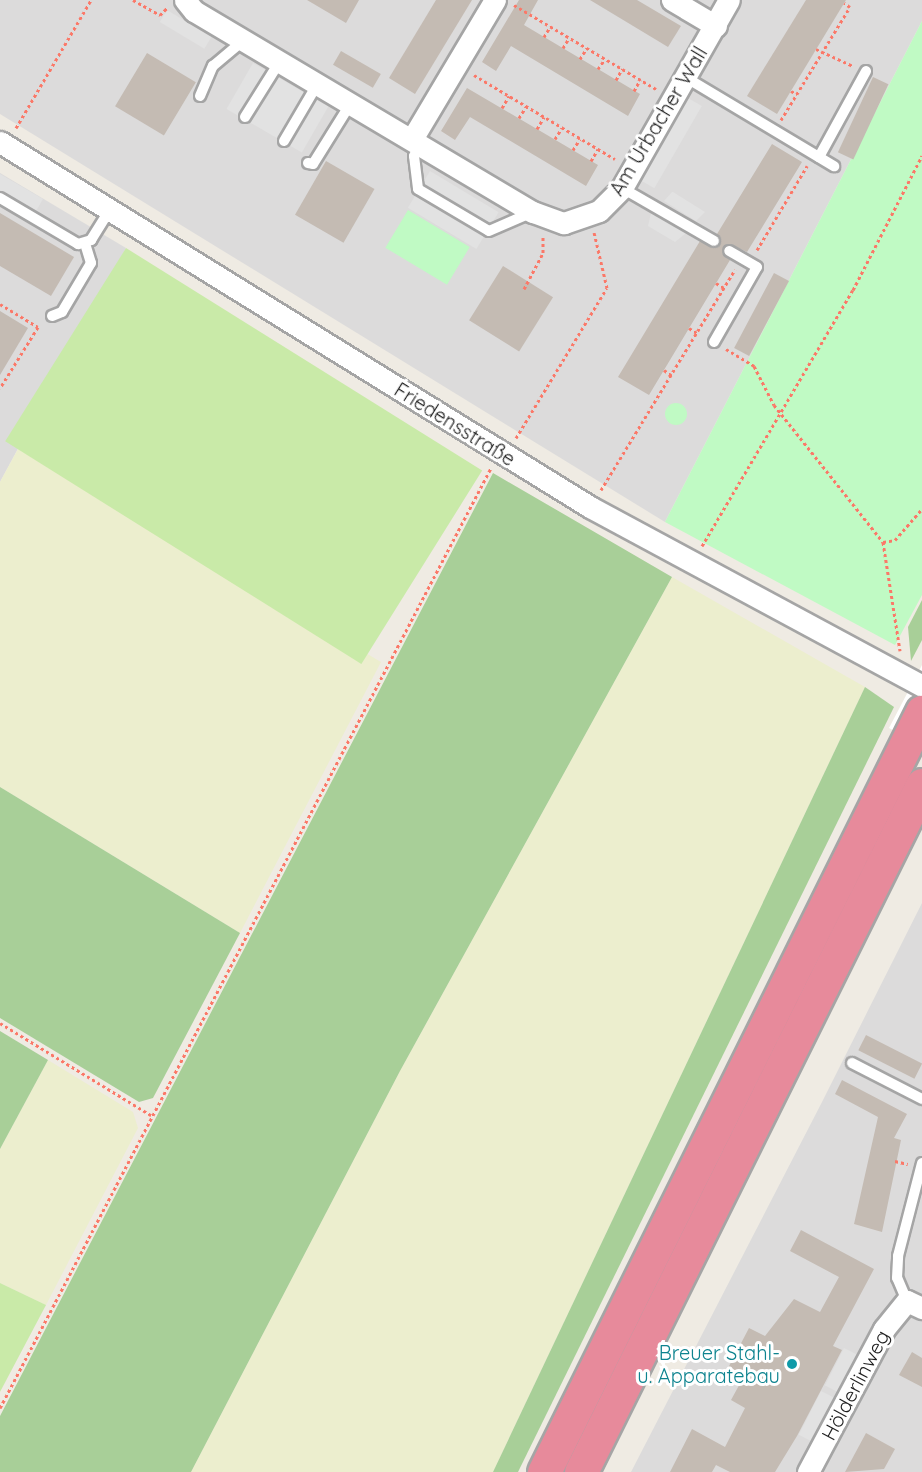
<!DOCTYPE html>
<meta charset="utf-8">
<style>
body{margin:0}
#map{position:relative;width:922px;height:1472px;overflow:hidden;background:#efebe3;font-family:Quicksand,sans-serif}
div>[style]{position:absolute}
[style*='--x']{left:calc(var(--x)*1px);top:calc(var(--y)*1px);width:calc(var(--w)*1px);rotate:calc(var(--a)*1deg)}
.residential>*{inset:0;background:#dcdbdb}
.farmland>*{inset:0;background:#eceece}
.grass>*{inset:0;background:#c9eaa8;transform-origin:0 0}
.forest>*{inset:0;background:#a8cf98}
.park>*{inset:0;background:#c0fac4;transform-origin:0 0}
.round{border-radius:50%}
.parking>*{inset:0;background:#e2e2e2;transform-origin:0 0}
.pier>*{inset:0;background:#fff}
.building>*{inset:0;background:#c4bbb3;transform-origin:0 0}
.path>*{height:3px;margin-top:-1.5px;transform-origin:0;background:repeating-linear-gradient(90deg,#fb7868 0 3px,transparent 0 6px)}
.roads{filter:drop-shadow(2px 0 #a5a5a5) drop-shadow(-2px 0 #a5a5a5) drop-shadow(0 2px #a5a5a5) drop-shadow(0 -2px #a5a5a5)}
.service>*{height:10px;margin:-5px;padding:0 5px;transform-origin:5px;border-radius:5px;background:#fff}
.minor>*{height:21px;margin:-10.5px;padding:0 10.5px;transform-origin:10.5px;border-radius:10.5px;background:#fff}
.motorway>*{height:33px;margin:-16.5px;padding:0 16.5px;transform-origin:16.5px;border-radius:16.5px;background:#e78a9b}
.dots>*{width:16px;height:16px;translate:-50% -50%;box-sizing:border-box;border:3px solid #fff;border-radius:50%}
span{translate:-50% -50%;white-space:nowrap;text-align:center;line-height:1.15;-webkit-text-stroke:6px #fff;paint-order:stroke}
.street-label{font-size:20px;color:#1e1e1e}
.culture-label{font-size:20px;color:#0d838f}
.right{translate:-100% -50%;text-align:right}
</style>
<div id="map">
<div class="residential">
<i style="clip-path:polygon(0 0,922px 0,922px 21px,665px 522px,0 114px)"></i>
<i style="clip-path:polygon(0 173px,126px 248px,0 482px)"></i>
<i style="clip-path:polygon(922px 903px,922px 1472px,631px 1472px,821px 1104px)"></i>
</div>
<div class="farmland">
<i style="clip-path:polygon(18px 449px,381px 662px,240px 933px,0 787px,0 482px)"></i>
<i style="clip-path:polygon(672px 577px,865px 687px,493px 1472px,191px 1472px,400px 1071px)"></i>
<i style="clip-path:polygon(48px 1060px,133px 1112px,138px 1128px,46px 1305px,0 1283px,0 1149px)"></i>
</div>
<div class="grass">
<i style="left:126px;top:248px;width:420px;height:228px;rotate:32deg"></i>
<i style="clip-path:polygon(0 1283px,46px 1305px,0 1392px)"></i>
</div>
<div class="forest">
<i style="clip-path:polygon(493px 473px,672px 577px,400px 1071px,191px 1472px,0 1472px,0 1416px)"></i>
<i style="clip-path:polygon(922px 600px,922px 640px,911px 661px,908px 627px)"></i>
<i style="clip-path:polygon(865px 687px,894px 707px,518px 1472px,493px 1472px)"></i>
<i style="clip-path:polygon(0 787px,240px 933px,153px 1098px,139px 1102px,0 1018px)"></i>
<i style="clip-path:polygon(0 1031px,48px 1060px,0 1149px)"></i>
</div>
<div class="park">
<i style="clip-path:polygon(922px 21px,922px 595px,895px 645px,665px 522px)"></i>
<i style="left:408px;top:210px;width:72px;height:44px;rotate:31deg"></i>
<i class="round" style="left:665px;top:403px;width:22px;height:22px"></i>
</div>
<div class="parking">
<i style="left:167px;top:10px;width:52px;height:14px;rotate:31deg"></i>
<i style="left:253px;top:63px;width:87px;height:53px;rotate:30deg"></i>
<i style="left:688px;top:98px;width:16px;height:95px;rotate:30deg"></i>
<i style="left:430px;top:171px;width:80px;height:43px;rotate:31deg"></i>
<i style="clip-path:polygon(0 174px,43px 199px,36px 211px,0 190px)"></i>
<i style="clip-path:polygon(672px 192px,673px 192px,705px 212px,696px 221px,664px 201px)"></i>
<i style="clip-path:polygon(651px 213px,686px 233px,675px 242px,648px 226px)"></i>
<i style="left:844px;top:1348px;width:16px;height:42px;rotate:27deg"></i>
<i style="left:821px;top:1391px;width:16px;height:49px;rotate:27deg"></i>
</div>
<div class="pier">
<i style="clip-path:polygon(922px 665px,922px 746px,889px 728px)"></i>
</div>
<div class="building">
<i style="clip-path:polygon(307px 0,359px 0,346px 23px)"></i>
<i style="clip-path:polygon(436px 0,472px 0,415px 94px,389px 78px)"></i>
<i style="clip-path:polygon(519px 0,538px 0,524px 25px,640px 94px,628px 116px,511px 46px,496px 71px,482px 62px)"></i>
<i style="clip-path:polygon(590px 0,637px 0,681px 26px,668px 47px)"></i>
<i style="clip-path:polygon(806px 0,846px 0,777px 114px,747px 96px)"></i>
<i style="left:341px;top:51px;width:46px;height:16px;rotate:30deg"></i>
<i style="left:147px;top:53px;width:57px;height:62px;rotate:31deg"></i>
<i style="left:873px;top:77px;width:17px;height:83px;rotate:25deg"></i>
<i style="clip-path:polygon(467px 88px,598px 165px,586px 186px,470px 117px,455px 140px,441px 131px)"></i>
<i style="clip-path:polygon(772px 144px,802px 162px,747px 252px,730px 244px,723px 247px,730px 260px,649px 395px,618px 377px,700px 241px,713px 248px,720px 245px,717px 234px)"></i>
<i style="left:326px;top:161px;width:56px;height:62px;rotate:30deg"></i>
<i style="clip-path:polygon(0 213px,74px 257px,51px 296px,0 266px)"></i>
<i style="left:503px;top:266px;width:59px;height:64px;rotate:32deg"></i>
<i style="left:774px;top:273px;width:17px;height:85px;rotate:28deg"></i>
<i style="clip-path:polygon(0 311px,28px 328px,0 375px)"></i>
<i style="left:866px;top:1035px;width:63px;height:17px;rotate:27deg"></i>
<i style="clip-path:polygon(842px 1080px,907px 1114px,894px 1138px,901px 1140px,882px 1232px,854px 1224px,878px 1117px,835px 1094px)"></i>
<i style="clip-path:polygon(801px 1230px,874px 1269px,833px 1346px,842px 1350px,797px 1436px,775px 1472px,730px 1472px,716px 1465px,712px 1472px,670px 1472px,692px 1429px,725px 1447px,745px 1408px,731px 1400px,743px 1378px,727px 1370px,749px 1328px,765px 1336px,794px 1299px,820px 1312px,839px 1277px,790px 1251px)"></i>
<i style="clip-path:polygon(912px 1352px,922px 1358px,922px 1387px,899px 1375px)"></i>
<i style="clip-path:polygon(866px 1433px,895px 1449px,884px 1469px,845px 1472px)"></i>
</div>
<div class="path">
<i style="--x:133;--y:0;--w:31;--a:29"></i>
<i style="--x:160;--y:15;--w:10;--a:-45"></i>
<i style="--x:514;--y:5;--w:165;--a:30.6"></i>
<i style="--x:544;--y:37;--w:12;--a:-59"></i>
<i style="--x:563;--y:48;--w:12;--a:-59"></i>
<i style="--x:816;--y:49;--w:41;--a:24.7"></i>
<i style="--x:580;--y:59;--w:13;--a:-58"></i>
<i style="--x:598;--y:69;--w:12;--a:-55"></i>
<i style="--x:474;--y:75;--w:164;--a:30.8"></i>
<i style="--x:616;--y:80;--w:13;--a:-61"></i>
<i style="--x:634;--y:91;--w:13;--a:-61"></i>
<i style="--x:791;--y:91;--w:7;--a:27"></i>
<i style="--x:502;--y:108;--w:14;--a:-60"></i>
<i style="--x:519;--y:118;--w:13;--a:-58"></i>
<i style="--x:781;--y:120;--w:132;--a:-58.6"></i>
<i style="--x:850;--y:7;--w:7;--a:-146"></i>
<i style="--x:16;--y:128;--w:148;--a:-59.6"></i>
<i style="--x:537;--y:129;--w:14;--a:-60"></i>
<i style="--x:555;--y:139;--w:13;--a:-58"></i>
<i style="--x:573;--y:150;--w:13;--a:-58"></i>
<i style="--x:591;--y:161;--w:14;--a:-60"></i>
<i style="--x:757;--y:250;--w:98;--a:-59.2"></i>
<i style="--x:716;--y:283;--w:9;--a:32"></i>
<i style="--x:524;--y:289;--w:41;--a:-62.2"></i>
<i style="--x:543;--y:253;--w:17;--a:-90"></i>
<i style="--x:0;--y:304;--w:44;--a:31.2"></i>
<i style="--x:38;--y:327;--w:72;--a:121.9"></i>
<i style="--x:689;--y:328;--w:9;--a:32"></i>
<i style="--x:726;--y:349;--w:33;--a:31"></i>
<i style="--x:754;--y:366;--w:44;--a:62.9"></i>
<i style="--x:774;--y:405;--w:175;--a:51.5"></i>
<i style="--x:883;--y:542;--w:110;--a:81.1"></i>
<i style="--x:664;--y:370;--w:9;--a:36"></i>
<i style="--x:516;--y:438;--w:175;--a:-58.8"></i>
<i style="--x:607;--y:288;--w:57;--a:-103.1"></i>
<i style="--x:601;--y:490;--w:258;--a:-58.7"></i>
<i style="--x:883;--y:542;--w:12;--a:-9"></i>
<i style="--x:895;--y:540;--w:41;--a:-48.9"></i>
<i style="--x:702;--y:546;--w:297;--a:-59.5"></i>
<i style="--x:853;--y:290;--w:151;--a:-62.8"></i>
<i style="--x:0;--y:1023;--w:177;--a:31.4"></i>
<i style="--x:895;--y:1161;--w:13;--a:13"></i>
<i style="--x:0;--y:1408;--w:1061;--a:-62.42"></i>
</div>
<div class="roads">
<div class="service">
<i style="--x:685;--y:77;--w:174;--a:30.9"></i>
<i style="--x:200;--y:96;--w:33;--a:-67"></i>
<i style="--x:213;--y:66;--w:40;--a:-40"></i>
<i style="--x:245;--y:117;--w:66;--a:-58"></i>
<i style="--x:284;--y:141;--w:67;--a:-59.6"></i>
<i style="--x:421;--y:144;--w:14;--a:120"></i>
<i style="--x:414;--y:156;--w:33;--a:83"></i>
<i style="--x:418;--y:189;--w:82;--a:30.6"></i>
<i style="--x:489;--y:231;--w:48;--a:-23.4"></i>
<i style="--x:819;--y:157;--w:98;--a:-61.3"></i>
<i style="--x:308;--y:163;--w:5;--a:11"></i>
<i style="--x:313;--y:164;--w:72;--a:-58.1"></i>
<i style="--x:622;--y:188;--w:106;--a:29.9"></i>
<i style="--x:0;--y:198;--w:91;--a:30.5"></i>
<i style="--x:78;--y:244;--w:14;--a:-17"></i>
<i style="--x:91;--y:240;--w:36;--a:-58"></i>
<i style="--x:52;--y:316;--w:11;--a:-22"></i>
<i style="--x:62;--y:312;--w:57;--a:-59.4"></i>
<i style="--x:91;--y:263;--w:21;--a:-107"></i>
<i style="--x:714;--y:342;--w:86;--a:-60.2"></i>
<i style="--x:757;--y:267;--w:32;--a:-150"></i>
<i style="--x:852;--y:1063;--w:79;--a:27.2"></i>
<i style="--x:907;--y:1301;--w:25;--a:-113"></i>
<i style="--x:897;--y:1278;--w:22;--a:-87"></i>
<i style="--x:898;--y:1256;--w:96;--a:-75.5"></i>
</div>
<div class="minor">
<i style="--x:185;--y:0;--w:14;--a:51"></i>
<i style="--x:194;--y:11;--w:394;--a:30.7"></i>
<i style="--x:533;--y:212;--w:33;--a:20"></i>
<i style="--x:564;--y:223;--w:37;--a:-19"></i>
<i style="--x:599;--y:211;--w:33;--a:-45"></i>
<i style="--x:622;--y:188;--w:216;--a:-60.4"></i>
<i style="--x:672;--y:0;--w:51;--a:30.6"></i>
<i style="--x:412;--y:139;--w:162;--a:-59.2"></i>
<i style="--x:0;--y:142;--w:694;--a:31.74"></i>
<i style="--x:590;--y:507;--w:377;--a:28.3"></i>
<i style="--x:808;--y:1472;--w:162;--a:-62"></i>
<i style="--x:884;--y:1329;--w:36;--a:-51"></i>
<i style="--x:907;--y:1301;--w:17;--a:25"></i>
</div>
<div class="motorway">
<i style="--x:544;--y:1472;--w:849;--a:-63.56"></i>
<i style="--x:581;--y:1472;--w:767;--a:-63.6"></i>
</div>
</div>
<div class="dots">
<i style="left:792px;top:1364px;background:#0f9aa8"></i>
</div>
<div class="street-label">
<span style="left:658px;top:121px;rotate:-59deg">Am Urbacher Wall</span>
<span style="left:455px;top:424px;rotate:32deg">Friedensstraße</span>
<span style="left:855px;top:1385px;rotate:-62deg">Hölderlinweg</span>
</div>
<div class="culture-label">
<span class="right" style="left:780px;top:1364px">Breuer Stahl-<br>u. Apparatebau</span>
</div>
</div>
